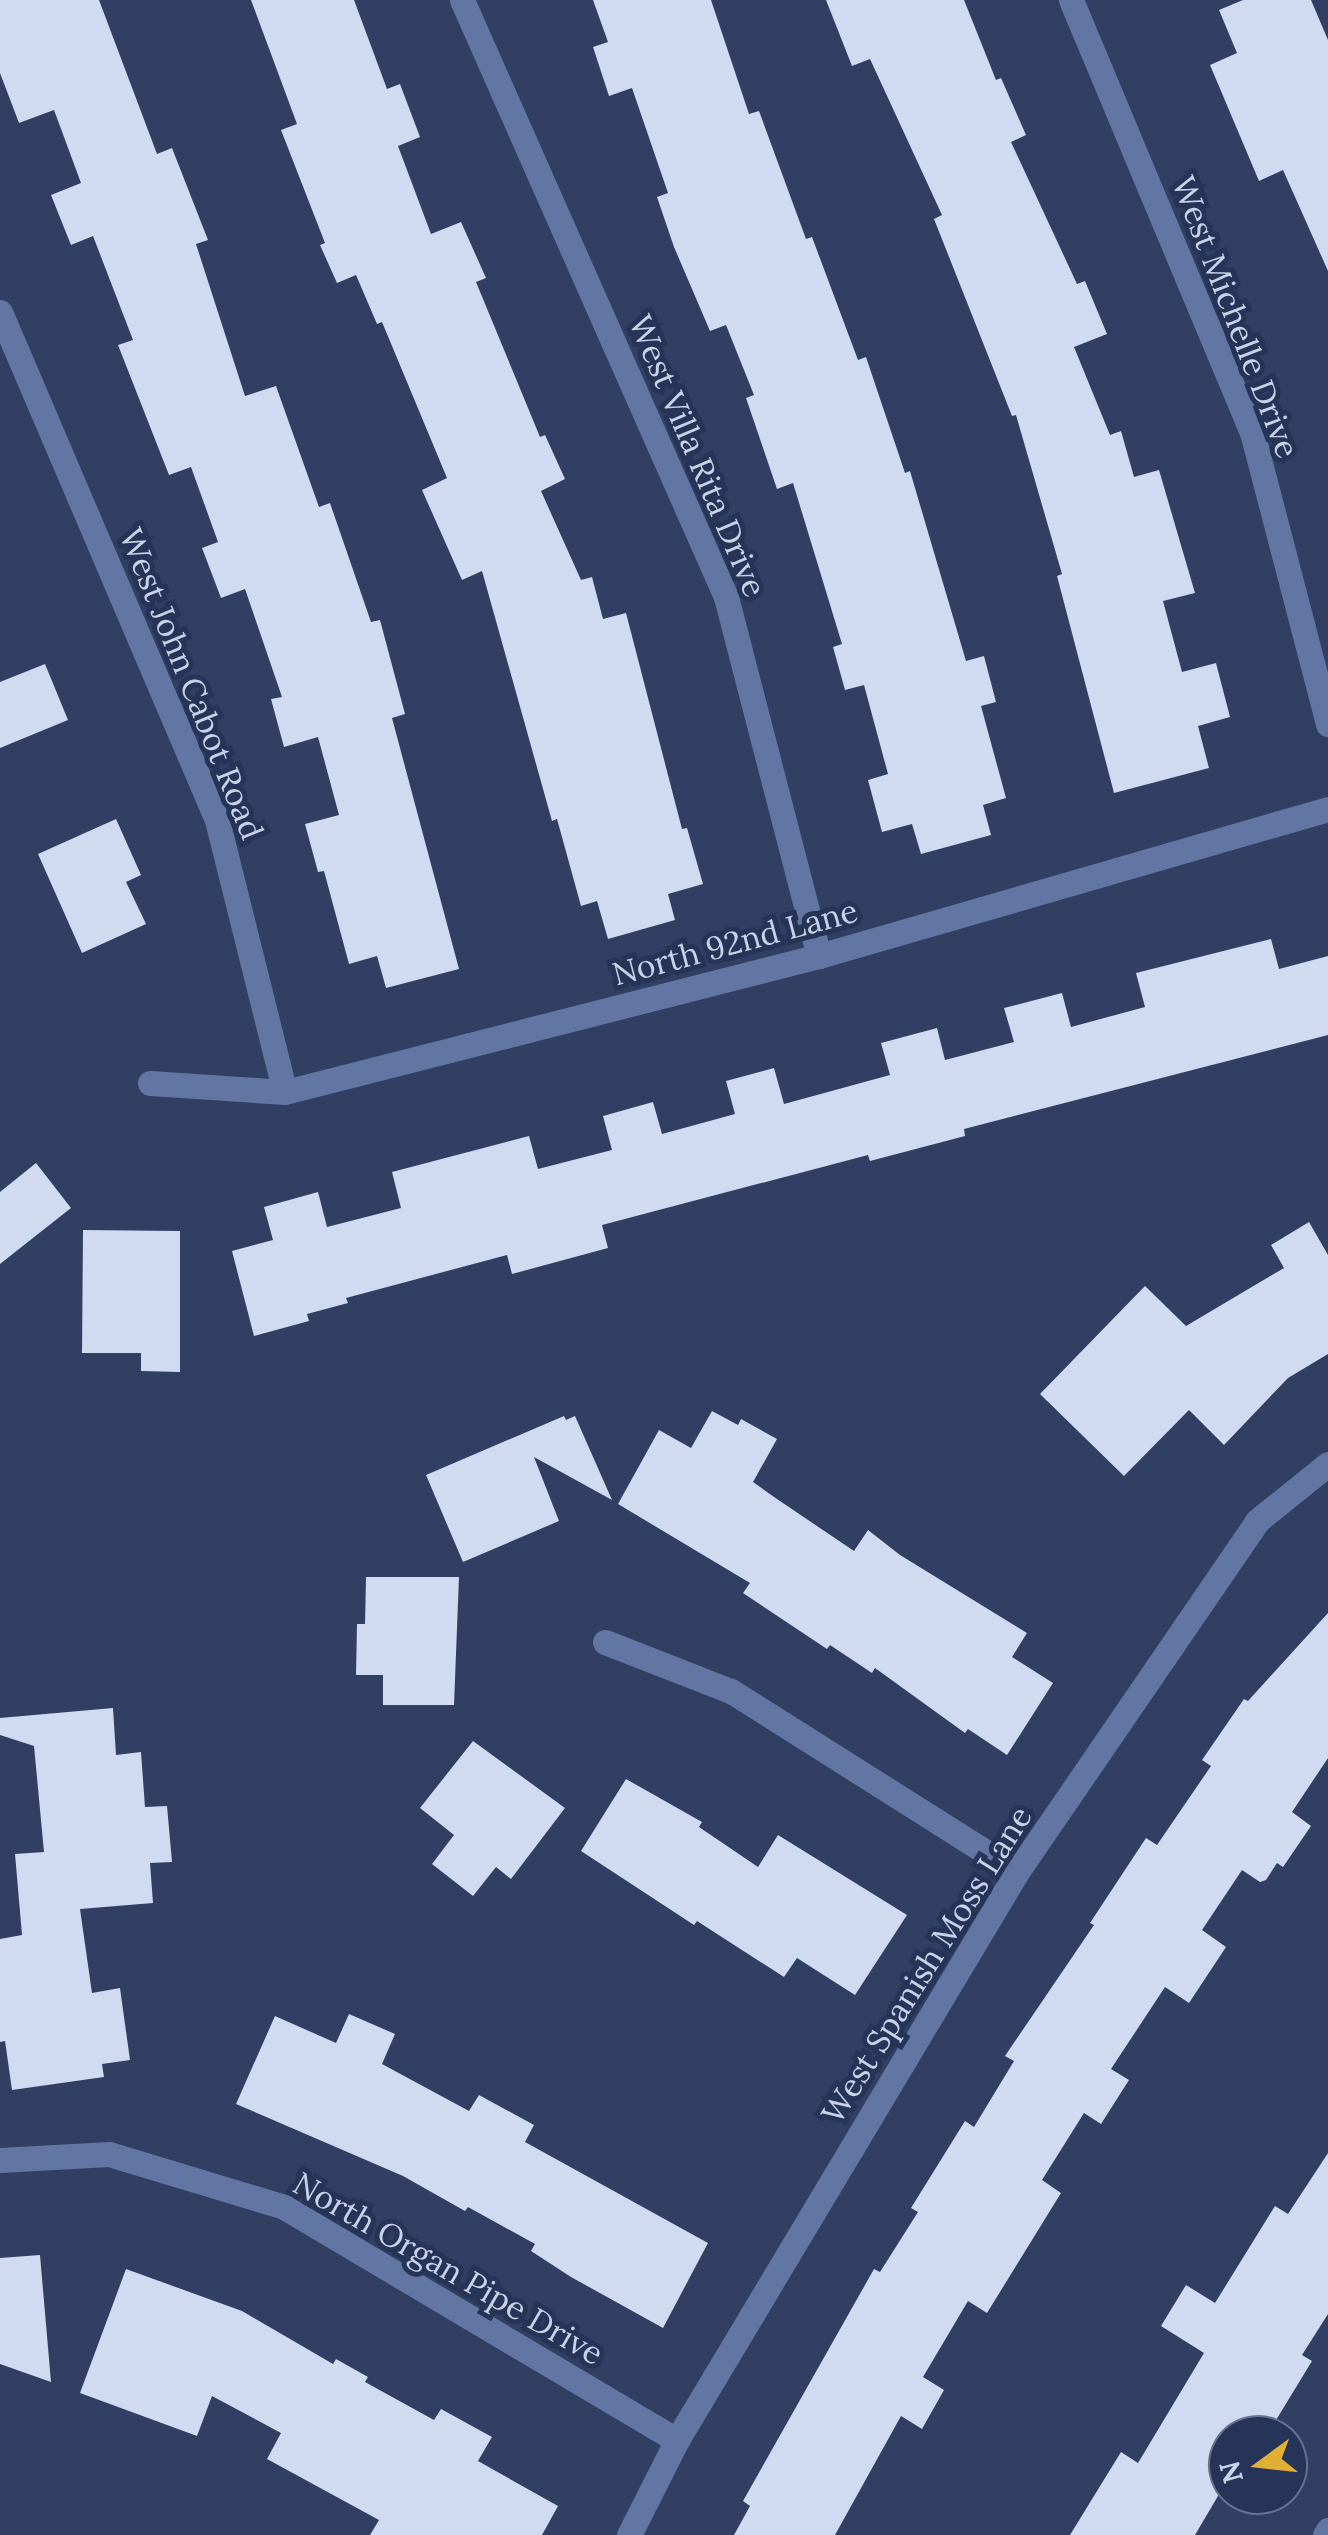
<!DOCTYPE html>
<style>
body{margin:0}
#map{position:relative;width:1328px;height:2535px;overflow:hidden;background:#303f62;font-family:Lora,serif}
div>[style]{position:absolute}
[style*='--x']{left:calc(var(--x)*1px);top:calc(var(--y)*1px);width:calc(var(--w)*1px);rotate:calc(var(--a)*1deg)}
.building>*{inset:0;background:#d0daf1}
.minor>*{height:25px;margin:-12.5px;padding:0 12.5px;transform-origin:12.5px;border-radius:12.5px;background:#6276a4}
span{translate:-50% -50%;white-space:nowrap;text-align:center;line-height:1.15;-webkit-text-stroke:10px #263457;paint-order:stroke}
.street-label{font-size:32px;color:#c8d2e8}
.north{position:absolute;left:1208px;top:2415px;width:100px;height:100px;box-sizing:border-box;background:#263457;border:2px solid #677391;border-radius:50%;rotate:255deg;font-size:28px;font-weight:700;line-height:40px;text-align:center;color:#c8d2e8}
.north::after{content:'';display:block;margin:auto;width:35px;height:45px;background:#e0b034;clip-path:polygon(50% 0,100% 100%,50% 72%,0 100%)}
</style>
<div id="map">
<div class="building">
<i style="clip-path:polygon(0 0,99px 0,157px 154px,172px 148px,208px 240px,196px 244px,245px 396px,276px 386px,319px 507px,330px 503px,371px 622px,380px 620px,405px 714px,392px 718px,459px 969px,386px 988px,377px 956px,349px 964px,324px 871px,318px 872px,305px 824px,339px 815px,318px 737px,284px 747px,271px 699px,282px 697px,245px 589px,221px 598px,202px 548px,218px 542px,191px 467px,169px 475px,118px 345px,133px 340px,93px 236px,71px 245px,51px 195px,81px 183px,54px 110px,19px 123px,0 73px)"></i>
<i style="clip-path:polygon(251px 0,354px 0,387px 89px,400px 84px,420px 137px,398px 146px,431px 234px,461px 222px,486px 278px,476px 282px,540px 437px,545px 435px,565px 479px,541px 491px,581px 580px,592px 577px,603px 619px,626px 613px,682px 829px,687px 828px,703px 884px,668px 894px,675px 920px,608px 939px,597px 901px,581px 906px,557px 819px,552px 821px,482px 571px,462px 580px,422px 490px,447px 478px,382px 322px,377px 324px,356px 275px,337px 283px,320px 245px,325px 243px,281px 130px,297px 124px)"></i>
<i style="clip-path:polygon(593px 0,711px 0,749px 114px,759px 111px,806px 239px,812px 237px,858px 360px,866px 357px,905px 473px,910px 471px,966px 661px,984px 656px,996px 702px,981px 706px,1006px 798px,983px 805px,991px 835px,921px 854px,912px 824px,882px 832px,868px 780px,888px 774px,864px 685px,845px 690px,833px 647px,842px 644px,793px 483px,777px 489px,746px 398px,754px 395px,726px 325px,710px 331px,674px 247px,657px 197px,668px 193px,632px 88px,609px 96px,593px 47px,608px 42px)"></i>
<i style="clip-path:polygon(826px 0,964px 0,996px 80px,1001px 78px,1026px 135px,1011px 142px,1077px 284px,1085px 281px,1107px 334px,1074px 347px,1110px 435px,1121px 431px,1134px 477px,1159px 470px,1195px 593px,1163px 601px,1182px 672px,1216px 663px,1230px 717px,1198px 726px,1209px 768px,1114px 793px,1057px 576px,1062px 574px,1016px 415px,1012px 416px,934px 219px,942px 215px,870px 59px,852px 66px)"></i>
<i style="clip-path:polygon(1243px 0,1311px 0,1328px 40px,1328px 271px,1283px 170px,1259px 181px,1210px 65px,1237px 53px,1219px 10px)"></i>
<i style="clip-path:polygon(45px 664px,68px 720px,0 748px,0 682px)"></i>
<i style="clip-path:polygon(116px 819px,141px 875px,126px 882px,146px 924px,82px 953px,38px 854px)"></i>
<i style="clip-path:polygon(1271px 939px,1279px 969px,1328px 956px,1328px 1035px,964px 1129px,965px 1136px,870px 1161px,868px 1155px,602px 1225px,608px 1248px,512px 1274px,507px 1255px,346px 1298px,348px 1303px,307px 1314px,309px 1321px,254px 1336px,232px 1251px,273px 1240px,264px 1207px,318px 1192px,327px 1227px,401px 1208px,392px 1172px,529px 1136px,538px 1169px,612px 1150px,603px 1116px,653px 1102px,662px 1134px,735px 1114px,726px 1081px,774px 1068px,784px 1104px,890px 1075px,881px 1043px,937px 1028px,945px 1060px,1014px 1042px,1004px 1008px,1062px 993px,1071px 1027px,1145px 1007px,1136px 973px)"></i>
<i style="clip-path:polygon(36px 1163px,71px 1208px,0 1264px,0 1192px)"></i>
<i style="clip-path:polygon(1309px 1222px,1328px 1255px,1328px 1354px,1288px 1378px,1224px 1445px,1189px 1410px,1124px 1476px,1040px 1394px,1145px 1286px,1186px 1326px,1284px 1268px,1271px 1245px)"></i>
<i style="clip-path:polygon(83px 1230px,180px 1231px,180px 1372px,141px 1371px,141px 1353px,82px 1353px)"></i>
<i style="clip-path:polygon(712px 1411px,738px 1425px,741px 1419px,777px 1439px,753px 1482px,777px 1499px,854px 1551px,868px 1530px,900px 1555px,1027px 1633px,1012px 1657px,1053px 1683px,1007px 1755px,968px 1729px,965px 1733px,875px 1668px,872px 1673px,830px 1645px,827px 1649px,743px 1593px,750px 1583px,618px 1504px,659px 1430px,691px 1448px)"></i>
<i style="clip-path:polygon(564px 1416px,566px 1420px,575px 1416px,612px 1500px,534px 1457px,559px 1521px,463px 1562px,426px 1475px)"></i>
<i style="clip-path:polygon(366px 1577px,459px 1577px,454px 1705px,383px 1705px,383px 1675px,356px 1675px,357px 1624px,365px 1624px)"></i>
<i style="clip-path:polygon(1328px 1613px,1328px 1758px,1292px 1812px,1311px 1826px,1283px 1867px,1277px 1863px,1266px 1880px,1260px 1882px,1242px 1870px,1202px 1930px,1226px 1947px,1189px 2003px,1165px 1987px,1111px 2069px,1129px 2080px,1101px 2124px,1084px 2113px,1042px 2180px,1061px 2193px,987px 2313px,968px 2301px,923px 2377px,944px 2390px,922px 2429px,901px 2416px,835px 2535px,734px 2535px,750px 2506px,743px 2501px,874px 2269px,880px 2272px,918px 2212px,911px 2208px,965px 2121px,974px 2127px,1014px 2061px,1005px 2056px,1094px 1925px,1090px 1923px,1146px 1838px,1157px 1845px,1211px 1766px,1202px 1760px,1244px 1699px,1248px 1701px)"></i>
<i style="clip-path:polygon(113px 1708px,116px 1755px,141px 1752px,145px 1807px,167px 1806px,172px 1862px,150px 1863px,153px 1903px,80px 1909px,92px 1993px,120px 1988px,130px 2060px,102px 2064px,104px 2077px,12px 2090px,5px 2041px,0 2042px,0 1939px,22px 1935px,15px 1854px,44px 1852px,34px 1746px,0 1735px,0 1718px)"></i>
<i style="clip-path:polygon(473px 1741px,565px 1808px,511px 1879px,496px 1867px,473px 1896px,432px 1864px,454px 1835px,420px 1808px)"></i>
<i style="clip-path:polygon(626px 1779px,702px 1822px,699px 1827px,758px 1867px,778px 1835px,907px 1915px,855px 1995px,797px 1958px,784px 1977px,697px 1921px,694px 1925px,581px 1851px)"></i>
<i style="clip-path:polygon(349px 2014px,395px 2034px,382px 2064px,469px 2111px,479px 2095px,534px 2125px,525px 2142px,708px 2243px,663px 2328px,571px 2277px,531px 2251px,535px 2244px,468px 2207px,465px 2211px,403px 2176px,236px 2104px,275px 2016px,336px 2043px)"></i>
<i style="clip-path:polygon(1328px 2153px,1328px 2314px,1302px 2355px,1312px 2361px,1267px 2435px,1228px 2435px,1228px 2479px,1195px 2535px,1070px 2535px,1121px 2452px,1138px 2463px,1204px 2353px,1161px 2326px,1186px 2285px,1215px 2303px,1275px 2206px,1288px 2214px)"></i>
<i style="clip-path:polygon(40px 2255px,51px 2382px,0 2364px,0 2258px)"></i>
<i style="clip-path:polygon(126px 2269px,242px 2311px,333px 2364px,336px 2359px,368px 2377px,365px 2382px,434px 2420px,441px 2409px,492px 2437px,478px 2461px,558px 2506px,542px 2535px,370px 2535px,379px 2520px,267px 2459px,281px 2433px,212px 2396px,197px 2436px,80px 2393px)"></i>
</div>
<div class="minor">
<i style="--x:462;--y:0;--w:653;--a:66.14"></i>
<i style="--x:726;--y:597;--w:371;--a:75.5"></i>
<i style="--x:1071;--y:0;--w:468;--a:67.3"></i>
<i style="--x:1252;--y:432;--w:302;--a:75.4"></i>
<i style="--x:0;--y:312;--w:552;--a:66.87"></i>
<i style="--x:217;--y:820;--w:280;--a:76"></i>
<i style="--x:150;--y:1083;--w:135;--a:3.8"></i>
<i style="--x:285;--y:1092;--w:551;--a:-14.29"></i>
<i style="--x:819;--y:956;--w:530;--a:-16.11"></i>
<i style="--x:605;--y:1642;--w:135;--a:21.3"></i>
<i style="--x:731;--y:1691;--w:338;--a:32.3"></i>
<i style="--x:0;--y:2160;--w:109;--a:-3.2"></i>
<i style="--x:109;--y:2154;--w:183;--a:16.8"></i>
<i style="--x:284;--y:2207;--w:457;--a:30.7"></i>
<i style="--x:629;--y:2535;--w:106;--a:-63.2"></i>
<i style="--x:677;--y:2440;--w:662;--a:-59.1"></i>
<i style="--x:1017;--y:1872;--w:425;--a:-55.6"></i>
<i style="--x:1257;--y:1521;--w:91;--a:-38.8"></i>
<i style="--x:1325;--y:2535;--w:6;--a:-59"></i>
</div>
<div class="street-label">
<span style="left:1235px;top:317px;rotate:69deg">West Michelle Drive</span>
<span style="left:697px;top:456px;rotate:67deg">West Villa Rita Drive</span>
<span style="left:191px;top:684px;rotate:68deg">West John Cabot Road</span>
<span style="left:735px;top:943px;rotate:-15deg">North 92nd Lane</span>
<span style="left:927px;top:1965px;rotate:-58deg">West Spanish Moss Lane</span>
<span style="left:448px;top:2269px;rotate:30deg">North Organ Pipe Drive</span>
</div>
<div class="north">N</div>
</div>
